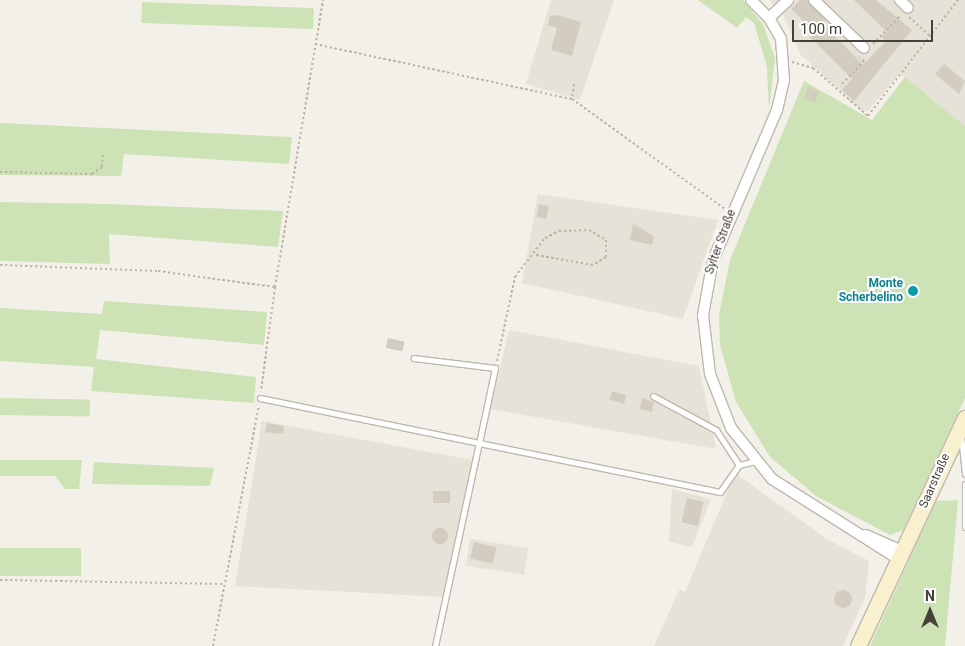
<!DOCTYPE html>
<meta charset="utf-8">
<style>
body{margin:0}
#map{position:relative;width:965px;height:646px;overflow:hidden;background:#f3f0e9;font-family:Roboto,sans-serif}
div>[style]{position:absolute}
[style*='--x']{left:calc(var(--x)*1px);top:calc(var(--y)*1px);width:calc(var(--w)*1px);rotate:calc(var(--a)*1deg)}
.residential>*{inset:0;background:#e6e2d8;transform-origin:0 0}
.green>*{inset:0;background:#cde3b6;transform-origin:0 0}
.building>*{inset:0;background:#d3ccc0;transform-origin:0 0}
.round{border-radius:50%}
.path>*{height:2px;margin-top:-1px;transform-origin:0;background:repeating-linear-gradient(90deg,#beb4a0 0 2.5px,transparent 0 5px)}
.roads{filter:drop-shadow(1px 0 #beb8ad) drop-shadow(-1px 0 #beb8ad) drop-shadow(0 1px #beb8ad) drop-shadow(0 -1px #beb8ad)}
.service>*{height:5px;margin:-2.5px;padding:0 2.5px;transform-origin:2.5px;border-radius:2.5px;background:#fff}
.minor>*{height:10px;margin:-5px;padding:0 5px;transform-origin:5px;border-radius:5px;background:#fff}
.secondary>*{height:15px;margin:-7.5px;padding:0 7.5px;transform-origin:7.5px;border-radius:7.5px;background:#f9f0cd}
.dots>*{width:14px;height:14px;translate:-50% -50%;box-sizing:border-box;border:2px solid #fff;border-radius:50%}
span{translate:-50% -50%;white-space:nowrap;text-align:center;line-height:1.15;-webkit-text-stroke:4px #fff;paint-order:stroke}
.street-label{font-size:12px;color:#464138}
.culture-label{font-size:12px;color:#0d838f;font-weight:700}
.right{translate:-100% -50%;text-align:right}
.north{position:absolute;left:905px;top:586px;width:50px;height:50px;-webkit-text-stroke:4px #fff;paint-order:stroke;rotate:0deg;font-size:14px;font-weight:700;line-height:20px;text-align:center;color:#464138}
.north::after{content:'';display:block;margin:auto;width:18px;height:22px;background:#464138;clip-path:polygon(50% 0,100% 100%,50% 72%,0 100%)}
.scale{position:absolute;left:792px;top:20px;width:141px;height:22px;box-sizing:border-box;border:2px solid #464138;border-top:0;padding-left:6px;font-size:15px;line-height:18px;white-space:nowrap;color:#464138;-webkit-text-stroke:4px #fff;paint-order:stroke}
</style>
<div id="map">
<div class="residential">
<i style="clip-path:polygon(551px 0,614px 0,580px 100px,526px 84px)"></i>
<i style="clip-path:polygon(769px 0,965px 0,965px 126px,900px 73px,868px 111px,860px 109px,800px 54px,783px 14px)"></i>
<i style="clip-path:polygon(538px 194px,718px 220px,683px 319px,522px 283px)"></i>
<i style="clip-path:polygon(509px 330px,699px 366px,716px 449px,490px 409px)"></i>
<i style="clip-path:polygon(262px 421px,472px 460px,445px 597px,235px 586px)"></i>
<i style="clip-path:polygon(735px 473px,827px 539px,869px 561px,865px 598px,843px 646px,654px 646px,679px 590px,685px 592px)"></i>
<i style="clip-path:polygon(672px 489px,711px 499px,692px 547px,669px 542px)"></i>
<i style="left:470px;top:539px;width:59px;height:27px;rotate:9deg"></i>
</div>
<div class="green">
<i style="clip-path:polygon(698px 0,743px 0,763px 24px,775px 58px,769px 110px,767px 67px,754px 23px,746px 17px,737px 28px)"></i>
<i style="left:142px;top:2px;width:172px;height:21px;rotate:2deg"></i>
<i style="clip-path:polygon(905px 77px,965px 126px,965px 398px,903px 530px,890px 535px,816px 496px,770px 457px,736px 402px,720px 345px,719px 314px,730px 260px,804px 81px,872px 120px)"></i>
<i style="clip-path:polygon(0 123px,292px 137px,289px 164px,124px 154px,121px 176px,0 175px)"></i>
<i style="clip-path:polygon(0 202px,107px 204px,283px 211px,278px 247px,109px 234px,110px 264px,0 261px)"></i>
<i style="clip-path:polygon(104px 301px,267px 312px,264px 345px,100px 330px,96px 359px,256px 377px,254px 403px,91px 391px,94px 367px,0 361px,0 308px,102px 314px)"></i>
<i style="left:0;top:398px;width:90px;height:17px;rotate:1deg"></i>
<i style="clip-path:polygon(0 460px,82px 460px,79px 489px,65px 489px,55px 476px,0 476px)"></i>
<i style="clip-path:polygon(94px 462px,214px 468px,210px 486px,92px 484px)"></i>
<i style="clip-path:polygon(958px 500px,945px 646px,870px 646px,936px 501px)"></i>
<i style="left:81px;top:548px;width:28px;height:81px;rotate:90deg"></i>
</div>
<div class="building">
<i style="clip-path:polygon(800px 0,807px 0,826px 21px,823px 24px,863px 65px,886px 41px,881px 37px,887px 32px,854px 0,876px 0,912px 30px,854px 101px,842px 90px,852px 79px,810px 37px,815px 32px,791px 9px)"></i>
<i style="clip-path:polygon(557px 15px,581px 22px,572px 56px,551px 50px,557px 28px,548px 25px,550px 16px)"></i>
<i style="clip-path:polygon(944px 64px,965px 81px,959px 94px,935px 74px)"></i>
<i style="left:808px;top:87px;width:12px;height:12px;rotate:20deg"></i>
<i style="left:539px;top:204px;width:10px;height:13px;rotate:11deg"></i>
<i style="clip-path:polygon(633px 224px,654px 236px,652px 245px,630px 240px)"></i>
<i style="left:388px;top:338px;width:17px;height:10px;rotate:13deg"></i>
<i style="left:612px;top:391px;width:15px;height:9px;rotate:16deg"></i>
<i style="clip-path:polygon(642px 398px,654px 402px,652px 412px,640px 409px)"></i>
<i style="clip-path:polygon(267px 423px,284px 426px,283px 434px,265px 432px)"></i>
<i style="left:433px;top:491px;width:17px;height:12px"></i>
<i style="left:687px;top:498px;width:17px;height:25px;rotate:13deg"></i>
<i class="round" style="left:432px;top:528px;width:16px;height:16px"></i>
<i style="left:474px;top:542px;width:23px;height:17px;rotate:13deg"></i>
<i class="round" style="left:834px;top:590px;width:18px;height:18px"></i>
</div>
<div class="path">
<i style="--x:909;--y:17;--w:28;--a:42"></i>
<i style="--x:315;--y:44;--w:263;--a:12.1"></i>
<i style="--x:873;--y:44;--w:40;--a:-46"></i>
<i style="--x:792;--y:62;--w:22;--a:16"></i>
<i style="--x:813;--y:68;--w:73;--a:41.1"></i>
<i style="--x:868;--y:116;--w:147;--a:-52.2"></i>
<i style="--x:574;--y:84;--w:15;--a:98"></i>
<i style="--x:572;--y:99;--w:188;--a:35.7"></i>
<i style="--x:842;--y:84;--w:32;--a:-46"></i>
<i style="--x:864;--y:61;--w:6;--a:-141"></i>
<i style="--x:0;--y:172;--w:92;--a:1.2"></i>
<i style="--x:92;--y:174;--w:12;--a:-35"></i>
<i style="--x:102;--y:167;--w:13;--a:-86"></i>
<i style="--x:0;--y:265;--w:158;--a:2.2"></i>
<i style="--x:158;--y:271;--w:118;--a:7.8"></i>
<i style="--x:275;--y:287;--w:105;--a:97.7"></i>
<i style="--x:275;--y:287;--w:291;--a:-80.5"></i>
<i style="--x:497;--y:361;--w:86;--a:-77.9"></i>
<i style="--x:515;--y:277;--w:49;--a:-52.4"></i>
<i style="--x:545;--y:238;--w:16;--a:-27"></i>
<i style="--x:559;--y:231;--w:30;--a:-2"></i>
<i style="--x:589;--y:230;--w:20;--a:30"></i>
<i style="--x:606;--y:240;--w:17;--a:90"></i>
<i style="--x:606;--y:257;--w:15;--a:148"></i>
<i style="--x:593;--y:265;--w:58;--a:-170"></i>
<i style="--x:0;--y:580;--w:224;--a:1"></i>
<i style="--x:213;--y:646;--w:245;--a:-79.2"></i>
</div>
<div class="roads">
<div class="service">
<i style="--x:653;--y:396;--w:72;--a:28.4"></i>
<i style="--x:716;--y:430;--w:42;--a:56.7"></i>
<i style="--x:739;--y:465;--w:16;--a:-14"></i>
<i style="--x:260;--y:398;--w:224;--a:11.6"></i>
<i style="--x:479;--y:443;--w:77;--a:-78"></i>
<i style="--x:495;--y:368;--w:82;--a:-173"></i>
<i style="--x:961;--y:436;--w:38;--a:84"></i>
<i style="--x:965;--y:484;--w:43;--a:90"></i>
<i style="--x:435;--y:646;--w:208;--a:-77.8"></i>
<i style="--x:479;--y:443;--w:246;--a:11.5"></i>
<i style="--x:720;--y:492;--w:33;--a:-55"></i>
</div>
<div class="minor">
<i style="--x:751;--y:0;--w:25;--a:45"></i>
<i style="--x:769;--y:18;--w:24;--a:60"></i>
<i style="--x:781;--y:39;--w:41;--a:85.8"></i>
<i style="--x:784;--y:80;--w:31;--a:103"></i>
<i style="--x:777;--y:110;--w:163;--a:113.1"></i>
<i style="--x:713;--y:260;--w:56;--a:100.3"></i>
<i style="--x:703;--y:315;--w:59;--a:83.2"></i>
<i style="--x:710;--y:374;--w:58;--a:68.7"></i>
<i style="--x:731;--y:428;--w:65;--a:51.2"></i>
<i style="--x:772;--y:479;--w:151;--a:32.3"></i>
<i style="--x:814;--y:0;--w:69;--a:43.8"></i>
<i style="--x:900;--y:0;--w:11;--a:45"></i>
<i style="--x:769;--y:18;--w:26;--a:-43"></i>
<i style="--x:866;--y:535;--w:42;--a:24.1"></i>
</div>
<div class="secondary">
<i style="--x:858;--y:646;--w:252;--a:-64.9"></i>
</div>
</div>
<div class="dots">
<i style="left:913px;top:291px;background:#0f9aa8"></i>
</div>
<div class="street-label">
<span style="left:721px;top:242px;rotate:-70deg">Sylter Straße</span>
<span style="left:935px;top:481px;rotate:-66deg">Saarstraße</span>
</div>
<div class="culture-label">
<span class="right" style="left:903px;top:291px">Monte<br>Scherbelino</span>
</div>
<div class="north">N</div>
<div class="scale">100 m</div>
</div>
